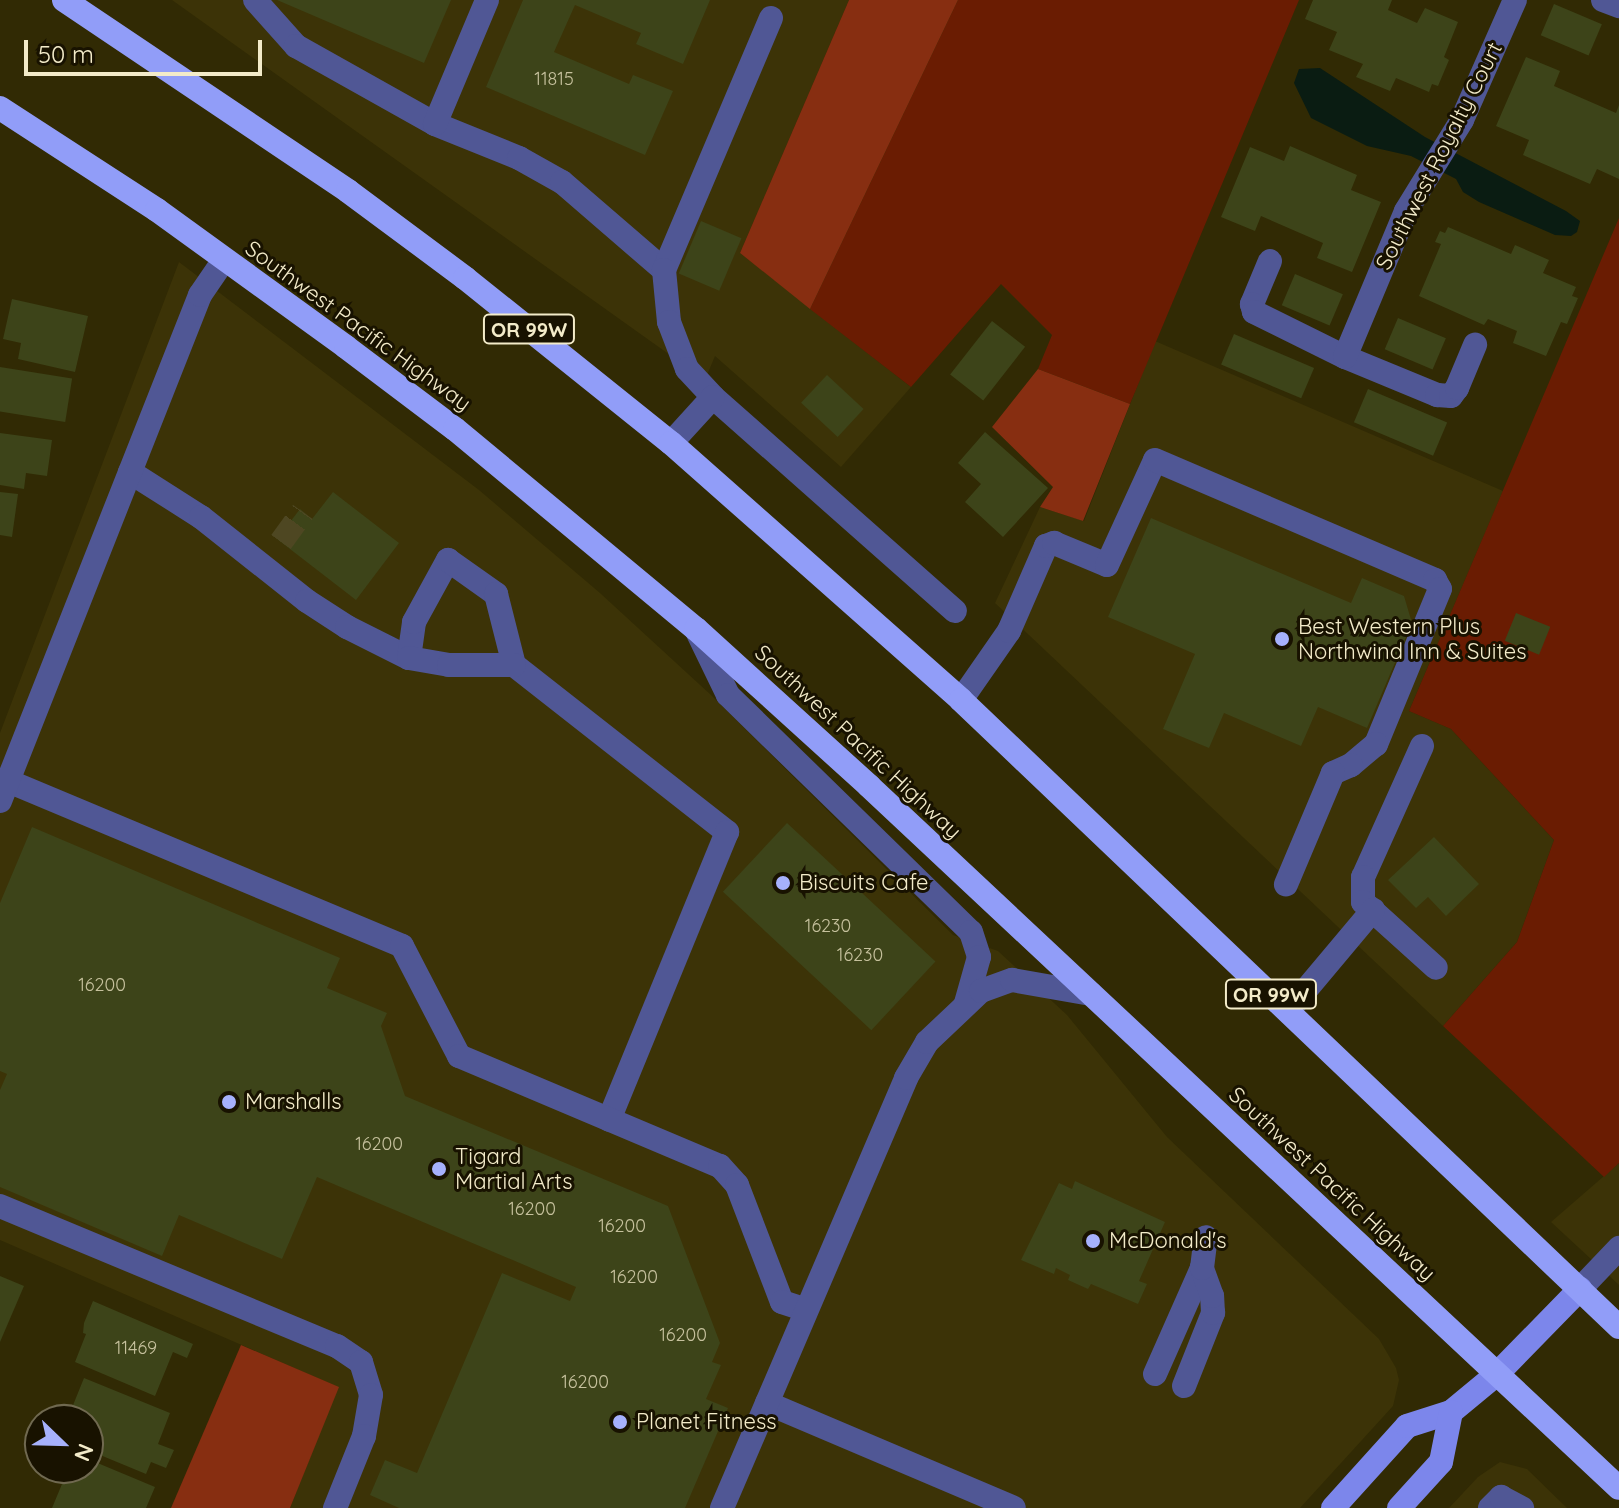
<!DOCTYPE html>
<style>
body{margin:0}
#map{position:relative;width:1619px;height:1508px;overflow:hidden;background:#312a04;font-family:Quicksand,sans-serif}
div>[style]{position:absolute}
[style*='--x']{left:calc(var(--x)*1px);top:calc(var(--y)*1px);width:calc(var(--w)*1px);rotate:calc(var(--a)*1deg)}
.built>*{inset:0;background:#3c3307}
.green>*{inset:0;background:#6a1c02}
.forest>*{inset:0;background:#872e11}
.water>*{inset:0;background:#0a1c12}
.building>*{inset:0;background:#3d4419;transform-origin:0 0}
.minor-tunnel>*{height:24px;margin-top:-12px;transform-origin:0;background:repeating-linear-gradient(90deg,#4e4722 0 24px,transparent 0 36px)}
.minor>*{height:24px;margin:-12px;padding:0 12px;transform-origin:12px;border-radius:12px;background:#505795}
.major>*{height:24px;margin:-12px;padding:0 12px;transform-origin:12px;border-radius:12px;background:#7c86eb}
.highway>*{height:24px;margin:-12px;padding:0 12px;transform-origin:12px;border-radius:12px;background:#919df8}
.dots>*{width:22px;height:22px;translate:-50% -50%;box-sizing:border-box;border:4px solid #181200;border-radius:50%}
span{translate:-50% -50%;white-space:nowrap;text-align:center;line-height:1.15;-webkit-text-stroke:6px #181200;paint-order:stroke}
.number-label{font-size:18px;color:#c6c19d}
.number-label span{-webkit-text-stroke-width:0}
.shield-label span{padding:2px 6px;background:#181200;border:2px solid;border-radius:6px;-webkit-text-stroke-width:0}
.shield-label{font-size:20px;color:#f3ebc9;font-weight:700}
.street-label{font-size:22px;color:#f3ebc9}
.poi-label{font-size:22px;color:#f3ebc9}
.left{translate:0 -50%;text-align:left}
.north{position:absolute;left:24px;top:1404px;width:80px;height:80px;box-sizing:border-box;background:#181200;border:2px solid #706950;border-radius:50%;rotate:113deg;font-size:22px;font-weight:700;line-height:32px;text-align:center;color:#f3ebc9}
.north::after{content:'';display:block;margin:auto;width:28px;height:36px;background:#a6b1fc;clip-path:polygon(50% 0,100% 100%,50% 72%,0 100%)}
.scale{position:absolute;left:24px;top:40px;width:238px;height:36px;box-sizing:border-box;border:4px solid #f3ebc9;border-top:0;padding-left:10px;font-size:24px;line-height:28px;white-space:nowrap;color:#f3ebc9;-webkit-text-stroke:6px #181200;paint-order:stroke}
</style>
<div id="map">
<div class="built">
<i style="clip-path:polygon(172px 0,849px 0,740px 253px,911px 387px,841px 467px,715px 356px,705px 380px)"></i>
<i style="clip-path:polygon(179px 262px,479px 490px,600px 593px,711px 695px,953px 935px,998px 951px,1067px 1015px,1167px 1137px,1379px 1339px,1396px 1368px,1399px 1380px,1393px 1406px,1300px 1508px,290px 1508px,338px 1387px,0 1240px,0 733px)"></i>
<i style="clip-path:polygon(1155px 341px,1503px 491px,1409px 711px,1451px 729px,1554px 840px,1517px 942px,1443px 1026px,995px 603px,1040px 507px,1084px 521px)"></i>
<i style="clip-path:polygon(1619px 1163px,1619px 1285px,1551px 1222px)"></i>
<i style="clip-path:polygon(1500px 1462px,1527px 1469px,1567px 1508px,1449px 1508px,1478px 1477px)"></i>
</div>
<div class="green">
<i style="clip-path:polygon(958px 0,1299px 0,1130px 404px,1038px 369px,1052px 335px,1001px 284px,911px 387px,810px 309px)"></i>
<i style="clip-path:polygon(1619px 218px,1619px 1163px,1604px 1177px,1443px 1026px,1517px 942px,1554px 840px,1451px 729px,1409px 711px)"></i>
</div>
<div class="forest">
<i style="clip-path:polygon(849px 0,958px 0,810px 309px,740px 253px)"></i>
<i style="clip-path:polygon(1038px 369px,1130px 404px,1083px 521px,1040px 507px,1053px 487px,992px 427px)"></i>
<i style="clip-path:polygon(241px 1345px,339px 1387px,290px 1508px,171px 1508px)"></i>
</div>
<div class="water">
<i style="clip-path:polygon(1320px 68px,1425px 137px,1566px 211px,1580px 221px,1577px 232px,1571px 236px,1555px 235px,1479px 202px,1463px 192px,1456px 179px,1411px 156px,1367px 146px,1311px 118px,1294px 83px,1299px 69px)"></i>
</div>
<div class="building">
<i style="clip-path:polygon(277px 0,451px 0,424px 63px)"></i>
<i style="clip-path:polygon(523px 0,710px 0,683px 64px,636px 44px,641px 33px,575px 5px,554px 52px,629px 84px,633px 75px,673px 91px,645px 155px,486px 87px)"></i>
<i style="clip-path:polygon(1313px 0,1392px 0,1388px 10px,1417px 23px,1425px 8px,1458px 22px,1444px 57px,1449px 60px,1438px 86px,1432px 84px,1429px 92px,1396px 78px,1390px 91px,1356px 77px,1363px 64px,1329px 50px,1337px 32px,1305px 19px)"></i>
<i style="left:1554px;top:4px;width:52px;height:34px;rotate:23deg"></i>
<i style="clip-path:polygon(1526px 57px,1560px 71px,1554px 86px,1616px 113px,1619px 105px,1619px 179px,1597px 169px,1590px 184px,1523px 155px,1529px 140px,1496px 126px)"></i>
<i style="clip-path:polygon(1290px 146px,1357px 175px,1351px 190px,1381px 202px,1352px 272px,1317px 258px,1323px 243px,1261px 216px,1255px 231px,1221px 217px,1250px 147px,1284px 161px)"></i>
<i style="left:701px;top:221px;width:44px;height:57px;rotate:23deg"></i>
<i style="clip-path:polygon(1448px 227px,1511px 254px,1515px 245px,1549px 260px,1543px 273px,1576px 287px,1572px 296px,1578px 298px,1567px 324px,1561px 322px,1546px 356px,1513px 343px,1517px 331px,1488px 319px,1484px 325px,1419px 296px,1441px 244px,1435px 242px,1440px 231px,1445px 233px)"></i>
<i style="left:1295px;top:274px;width:52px;height:34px;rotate:23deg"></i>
<i style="clip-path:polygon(12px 299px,88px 316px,75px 372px,18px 359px,21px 343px,3px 339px)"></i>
<i style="left:1398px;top:318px;width:52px;height:34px;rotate:23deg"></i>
<i style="left:992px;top:321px;width:42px;height:68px;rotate:38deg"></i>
<i style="left:1234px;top:334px;width:87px;height:33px;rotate:23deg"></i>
<i style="left:0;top:367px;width:73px;height:44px;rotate:9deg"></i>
<i style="left:827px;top:375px;width:50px;height:38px;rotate:43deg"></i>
<i style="left:1368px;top:389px;width:86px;height:36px;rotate:23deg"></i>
<i style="clip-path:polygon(985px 432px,1048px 488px,1003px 537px,965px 502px,981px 484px,958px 463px)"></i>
<i style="clip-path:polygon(0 433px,52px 440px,47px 476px,26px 473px,24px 489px,0 485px)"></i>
<i style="clip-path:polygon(0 492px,18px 494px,12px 537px,0 535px)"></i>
<i style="clip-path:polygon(333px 492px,399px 543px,356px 600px,277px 539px,300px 509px,312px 519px)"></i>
<i style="clip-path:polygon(1151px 518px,1351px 603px,1362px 578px,1404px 596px,1412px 623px,1367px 728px,1318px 707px,1301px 746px,1224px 713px,1209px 748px,1163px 729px,1195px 654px,1108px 617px)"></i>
<i style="left:1516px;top:613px;width:37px;height:30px;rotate:22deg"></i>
<i style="left:787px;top:823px;width:203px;height:94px;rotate:43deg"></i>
<i style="clip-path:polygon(32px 827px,340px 958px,327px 988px,387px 1013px,381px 1026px,405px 1096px,668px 1206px,720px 1343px,712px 1362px,721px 1365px,706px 1399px,728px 1408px,685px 1508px,399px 1508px,370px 1495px,385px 1460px,417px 1473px,502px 1273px,570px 1301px,576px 1287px,317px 1177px,282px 1259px,179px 1215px,162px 1256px,0 1187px,0 1090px,7px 1074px,0 1071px,0 903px)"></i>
<i style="clip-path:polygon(1434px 837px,1479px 884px,1446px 916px,1428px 897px,1416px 908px,1388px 880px)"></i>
<i style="clip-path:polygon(1075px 1181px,1165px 1222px,1139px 1281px,1147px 1284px,1138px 1304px,1091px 1284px,1088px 1289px,1068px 1280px,1070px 1275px,1056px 1268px,1054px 1274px,1021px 1260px,1059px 1183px,1072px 1189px)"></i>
<i style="clip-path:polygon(0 1276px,24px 1286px,0 1342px)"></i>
<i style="clip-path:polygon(93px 1301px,193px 1344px,187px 1358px,173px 1352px,155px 1396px,75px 1362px,86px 1334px,83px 1333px,84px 1323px)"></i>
<i style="clip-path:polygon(84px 1378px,170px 1413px,158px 1444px,174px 1450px,166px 1468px,151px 1462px,146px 1474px,88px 1450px,88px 1420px,67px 1420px)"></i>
<i style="clip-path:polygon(88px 1459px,155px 1487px,146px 1508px,52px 1508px,62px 1484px,57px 1482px,61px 1472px,51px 1468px,88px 1468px)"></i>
</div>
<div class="minor-tunnel">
<i style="--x:281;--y:542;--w:37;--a:-54"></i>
</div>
<div class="minor">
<i style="--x:255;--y:0;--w:62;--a:48.3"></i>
<i style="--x:296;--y:46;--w:159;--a:29.3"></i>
<i style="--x:435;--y:124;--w:91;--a:22"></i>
<i style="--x:519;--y:158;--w:49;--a:29.2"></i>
<i style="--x:562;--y:182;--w:135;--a:40.8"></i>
<i style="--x:1603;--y:0;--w:17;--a:21"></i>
<i style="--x:771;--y:18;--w:274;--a:113"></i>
<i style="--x:664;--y:270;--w:52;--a:84.5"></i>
<i style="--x:669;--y:322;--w:50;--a:69"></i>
<i style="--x:687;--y:369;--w:38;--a:47"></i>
<i style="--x:713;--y:397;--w:323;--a:41.5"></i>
<i style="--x:435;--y:124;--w:134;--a:-67.2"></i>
<i style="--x:1270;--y:261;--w:47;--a:112.7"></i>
<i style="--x:1252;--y:304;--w:8;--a:76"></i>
<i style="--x:1254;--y:312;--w:102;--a:26.3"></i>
<i style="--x:1345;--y:357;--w:100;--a:22.4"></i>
<i style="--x:1437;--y:395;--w:14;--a:4"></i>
<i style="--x:1451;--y:396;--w:10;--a:-53"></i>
<i style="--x:1457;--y:388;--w:47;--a:-67.3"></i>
<i style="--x:1345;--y:357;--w:158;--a:-67.3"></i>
<i style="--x:1406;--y:211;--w:107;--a:-58.4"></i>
<i style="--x:1462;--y:120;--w:131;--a:-66.2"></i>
<i style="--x:671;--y:443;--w:62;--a:-47.6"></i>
<i style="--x:130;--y:472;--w:84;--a:32.4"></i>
<i style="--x:201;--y:517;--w:135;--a:38.4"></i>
<i style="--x:307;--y:601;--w:48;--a:33"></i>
<i style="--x:347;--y:627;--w:69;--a:26.6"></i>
<i style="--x:409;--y:658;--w:36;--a:-82"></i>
<i style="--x:414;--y:622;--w:71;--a:-61.3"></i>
<i style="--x:448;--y:560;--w:59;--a:35.3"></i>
<i style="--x:496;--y:594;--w:73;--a:75.8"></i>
<i style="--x:514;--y:665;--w:271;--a:38.1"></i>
<i style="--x:727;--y:832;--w:311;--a:112.3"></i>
<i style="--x:696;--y:629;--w:73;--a:64.1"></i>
<i style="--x:728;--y:695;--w:339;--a:44.3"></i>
<i style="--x:971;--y:932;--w:26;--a:72"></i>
<i style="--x:979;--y:957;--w:48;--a:105.8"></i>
<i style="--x:409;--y:658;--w:41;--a:9.9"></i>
<i style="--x:449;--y:665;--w:65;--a:0"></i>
<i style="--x:961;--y:700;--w:84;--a:-55.2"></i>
<i style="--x:1009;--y:631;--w:93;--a:-66.5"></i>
<i style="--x:1046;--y:546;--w:9;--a:-21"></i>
<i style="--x:1054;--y:543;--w:57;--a:22.5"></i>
<i style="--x:1107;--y:565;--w:115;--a:-65.4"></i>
<i style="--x:1155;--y:460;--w:305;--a:23.2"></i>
<i style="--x:1435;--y:580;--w:10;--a:61"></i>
<i style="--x:1440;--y:589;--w:168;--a:112.4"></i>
<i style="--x:1376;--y:744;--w:33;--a:140"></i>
<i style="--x:1351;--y:765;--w:20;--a:156"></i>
<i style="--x:1333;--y:773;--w:121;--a:112.9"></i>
<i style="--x:1422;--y:746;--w:144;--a:114.2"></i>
<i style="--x:1363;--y:877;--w:25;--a:90"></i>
<i style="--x:1363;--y:902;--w:98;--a:42.1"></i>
<i style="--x:8;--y:781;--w:427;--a:22.7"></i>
<i style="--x:402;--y:946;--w:124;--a:62.6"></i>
<i style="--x:459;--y:1056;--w:283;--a:22.9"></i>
<i style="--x:720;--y:1166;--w:25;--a:48"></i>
<i style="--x:737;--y:1185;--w:125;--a:69"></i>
<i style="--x:782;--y:1302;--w:25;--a:18"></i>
<i style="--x:0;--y:801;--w:544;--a:-68.43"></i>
<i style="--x:200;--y:295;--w:42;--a:-55.6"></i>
<i style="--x:1289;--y:1010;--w:131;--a:-50"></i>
<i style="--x:0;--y:1206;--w:365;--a:22.6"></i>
<i style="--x:337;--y:1346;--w:29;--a:34"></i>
<i style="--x:361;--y:1362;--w:34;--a:73"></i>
<i style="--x:371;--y:1395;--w:42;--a:99.7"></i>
<i style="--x:364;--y:1436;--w:78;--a:111.9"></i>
<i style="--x:1580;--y:1289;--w:57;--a:-46.4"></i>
<i style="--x:1155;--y:1374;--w:116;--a:-66.1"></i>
<i style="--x:1184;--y:1386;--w:79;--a:-68.3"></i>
<i style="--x:1213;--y:1313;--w:17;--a:-93"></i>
<i style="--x:1212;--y:1296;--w:30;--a:-110"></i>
<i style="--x:1202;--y:1268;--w:31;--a:-83"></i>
<i style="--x:767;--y:1403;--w:268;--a:23"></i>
<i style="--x:722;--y:1508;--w:468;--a:-66.8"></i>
<i style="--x:906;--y:1078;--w:42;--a:-59.7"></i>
<i style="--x:927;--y:1042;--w:74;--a:-43.4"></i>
<i style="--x:981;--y:991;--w:33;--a:-20"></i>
<i style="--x:1012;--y:980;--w:80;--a:10"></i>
<i style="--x:1490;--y:1508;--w:16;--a:-45"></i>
<i style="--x:1501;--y:1497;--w:24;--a:28"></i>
</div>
<div class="major">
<i style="--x:1333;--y:1508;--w:110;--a:-47.9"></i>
<i style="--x:1407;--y:1426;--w:46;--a:-17.7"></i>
<i style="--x:1451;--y:1412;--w:60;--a:-39.6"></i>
<i style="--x:1497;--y:1374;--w:119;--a:-45.7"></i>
<i style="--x:1399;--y:1508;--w:62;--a:-47.6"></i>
<i style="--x:1441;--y:1462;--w:51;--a:-78.7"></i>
</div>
<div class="highway">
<i style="--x:64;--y:0;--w:342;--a:33.9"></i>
<i style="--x:348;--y:191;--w:146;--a:36.6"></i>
<i style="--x:465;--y:278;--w:264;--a:38.7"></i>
<i style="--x:671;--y:443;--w:387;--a:41.5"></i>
<i style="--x:961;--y:700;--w:909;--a:43.62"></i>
<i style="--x:0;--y:108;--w:187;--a:33"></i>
<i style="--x:157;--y:210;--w:233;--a:35.9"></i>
<i style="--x:346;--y:347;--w:136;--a:37"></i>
<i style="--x:455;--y:429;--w:313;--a:39.7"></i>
<i style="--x:696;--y:629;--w:234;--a:42.2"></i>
<i style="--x:869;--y:786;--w:1027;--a:43.11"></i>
</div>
<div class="dots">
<i style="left:1282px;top:639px;background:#a6b1fc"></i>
<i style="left:783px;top:883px;background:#a6b1fc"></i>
<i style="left:229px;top:1102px;background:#a6b1fc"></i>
<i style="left:439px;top:1169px;background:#a6b1fc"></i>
<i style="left:1093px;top:1241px;background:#a6b1fc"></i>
<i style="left:620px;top:1422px;background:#a6b1fc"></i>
</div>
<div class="number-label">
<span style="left:554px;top:79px">11815</span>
<span style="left:828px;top:926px">16230</span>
<span style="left:860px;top:955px">16230</span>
<span style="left:102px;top:985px">16200</span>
<span style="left:379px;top:1144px">16200</span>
<span style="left:532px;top:1209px">16200</span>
<span style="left:622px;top:1226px">16200</span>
<span style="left:634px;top:1277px">16200</span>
<span style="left:683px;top:1335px">16200</span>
<span style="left:136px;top:1348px">11469</span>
<span style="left:585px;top:1382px">16200</span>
</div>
<div class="shield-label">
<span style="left:529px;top:329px">OR 99W</span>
<span style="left:1271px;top:994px">OR 99W</span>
</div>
<div class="street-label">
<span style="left:1439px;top:156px;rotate:-63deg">Southwest Royalty Court</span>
<span style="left:358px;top:326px;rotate:36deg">Southwest Pacific Highway</span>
<span style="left:858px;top:742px;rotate:43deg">Southwest Pacific Highway</span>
<span style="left:1332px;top:1184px;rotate:43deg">Southwest Pacific Highway</span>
</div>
<div class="poi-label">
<span class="left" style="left:1298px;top:639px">Best Western Plus<br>Northwind Inn &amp; Suites</span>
<span class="left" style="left:799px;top:883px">Biscuits Cafe</span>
<span class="left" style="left:245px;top:1102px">Marshalls</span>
<span class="left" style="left:455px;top:1169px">Tigard<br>Martial Arts</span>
<span class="left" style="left:1109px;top:1241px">McDonald's</span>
<span class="left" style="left:636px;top:1422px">Planet Fitness</span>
</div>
<div class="north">N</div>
<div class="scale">50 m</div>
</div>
